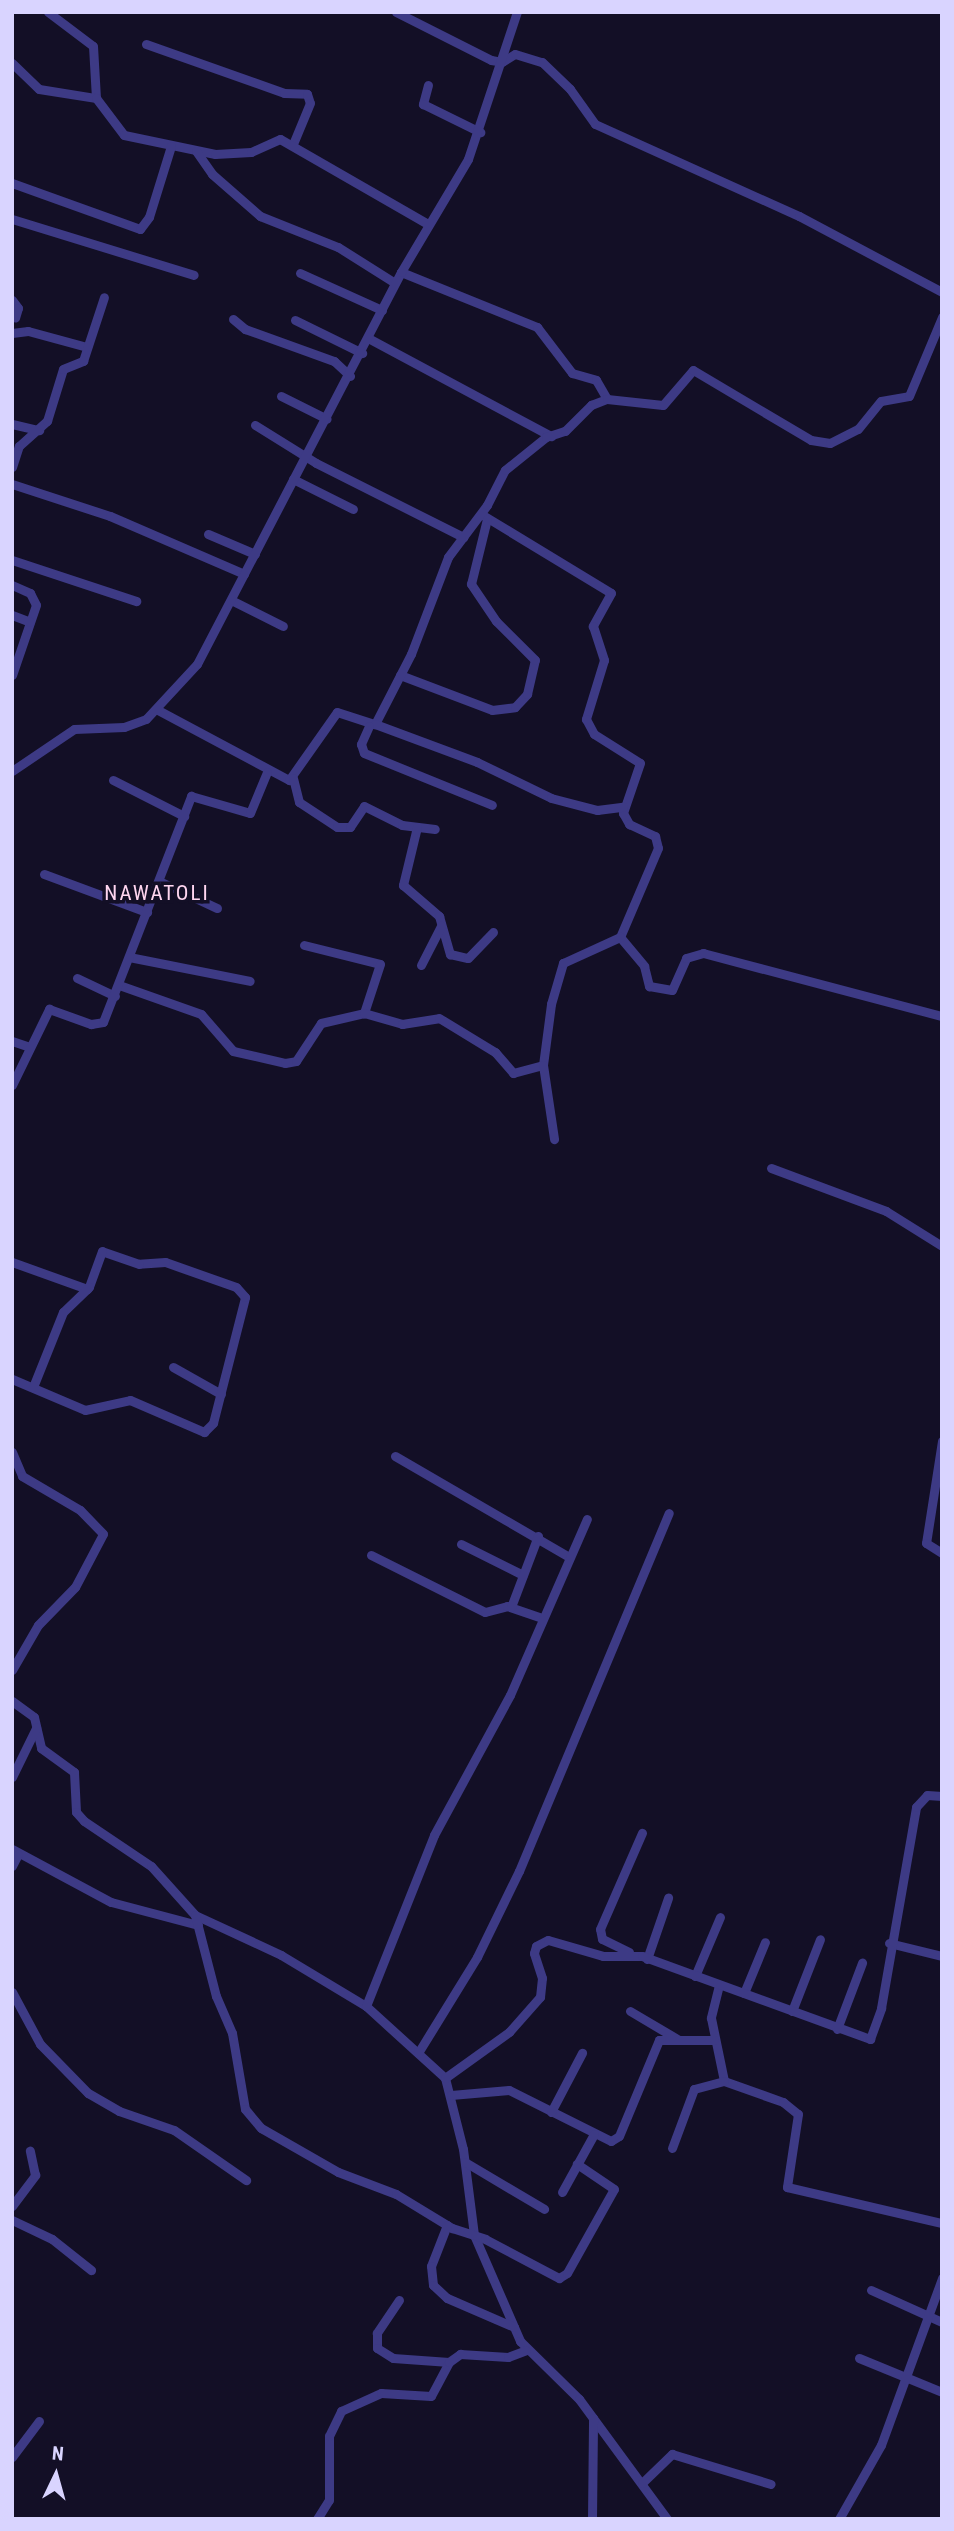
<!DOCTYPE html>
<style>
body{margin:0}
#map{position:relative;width:954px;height:2531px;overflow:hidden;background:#130f26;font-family:"Roboto Condensed",sans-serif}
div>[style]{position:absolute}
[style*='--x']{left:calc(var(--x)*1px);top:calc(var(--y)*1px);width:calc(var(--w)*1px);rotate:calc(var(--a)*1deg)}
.minor>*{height:9px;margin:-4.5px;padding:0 4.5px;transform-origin:4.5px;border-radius:4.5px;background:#3d3a85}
span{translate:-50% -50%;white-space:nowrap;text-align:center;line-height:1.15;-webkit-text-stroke:7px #130f26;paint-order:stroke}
.neighbourhood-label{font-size:21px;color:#ffd6f0;letter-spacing:2px}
.frame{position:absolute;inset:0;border:14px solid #d9d4ff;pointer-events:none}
.north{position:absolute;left:21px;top:2440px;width:70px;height:70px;-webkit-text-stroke:5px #130f26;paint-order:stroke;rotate:5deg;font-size:19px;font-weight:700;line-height:28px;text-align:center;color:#d9d4ff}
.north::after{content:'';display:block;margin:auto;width:24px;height:32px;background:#d9d4ff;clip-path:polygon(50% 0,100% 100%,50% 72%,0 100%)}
</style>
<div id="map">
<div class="minor">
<i style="--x:48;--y:12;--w:56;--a:37.1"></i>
<i style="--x:93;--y:46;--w:52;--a:86.7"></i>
<i style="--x:396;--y:12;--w:106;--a:26.8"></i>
<i style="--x:491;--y:60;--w:11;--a:10"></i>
<i style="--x:502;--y:62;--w:15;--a:-32"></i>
<i style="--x:515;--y:54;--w:28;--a:17"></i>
<i style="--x:542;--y:62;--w:39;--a:44"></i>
<i style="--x:570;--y:89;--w:43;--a:54.5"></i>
<i style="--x:595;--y:124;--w:224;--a:24.3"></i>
<i style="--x:799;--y:216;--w:162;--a:28"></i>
<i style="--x:146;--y:44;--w:146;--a:19.5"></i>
<i style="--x:284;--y:93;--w:23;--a:2"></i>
<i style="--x:307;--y:94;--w:9;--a:72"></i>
<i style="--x:310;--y:103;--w:44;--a:112.5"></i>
<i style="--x:12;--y:63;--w:37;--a:44"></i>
<i style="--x:39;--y:89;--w:58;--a:9"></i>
<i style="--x:96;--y:98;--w:46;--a:52.9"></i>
<i style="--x:124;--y:135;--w:93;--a:11.8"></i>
<i style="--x:215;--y:154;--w:36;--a:-3"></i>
<i style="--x:251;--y:152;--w:32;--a:-24"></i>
<i style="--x:280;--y:139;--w:171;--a:29.9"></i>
<i style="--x:428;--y:85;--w:20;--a:105"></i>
<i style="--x:423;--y:104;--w:64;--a:26.2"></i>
<i style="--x:196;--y:151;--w:28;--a:55"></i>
<i style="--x:212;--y:174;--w:64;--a:41.2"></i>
<i style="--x:260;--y:216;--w:84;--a:21.7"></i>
<i style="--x:338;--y:247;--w:67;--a:32.3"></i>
<i style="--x:12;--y:183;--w:136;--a:19.8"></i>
<i style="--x:140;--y:229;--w:15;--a:-53"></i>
<i style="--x:149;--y:217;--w:74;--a:-72.8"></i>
<i style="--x:12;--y:219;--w:190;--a:17.1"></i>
<i style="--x:401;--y:272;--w:147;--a:22"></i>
<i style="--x:537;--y:327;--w:58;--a:52.7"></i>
<i style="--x:572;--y:373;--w:25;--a:16"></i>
<i style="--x:596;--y:380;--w:22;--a:60"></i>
<i style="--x:300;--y:273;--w:90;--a:24.3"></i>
<i style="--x:12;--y:300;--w:10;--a:53"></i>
<i style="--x:18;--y:308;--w:10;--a:107"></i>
<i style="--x:233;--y:319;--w:16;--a:40"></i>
<i style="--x:245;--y:329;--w:95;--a:19.8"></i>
<i style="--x:334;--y:361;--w:22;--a:43"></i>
<i style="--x:295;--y:320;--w:75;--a:26.2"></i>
<i style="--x:12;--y:333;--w:16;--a:-7"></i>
<i style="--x:28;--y:331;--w:61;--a:15.2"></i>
<i style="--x:368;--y:338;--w:208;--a:28.2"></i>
<i style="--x:281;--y:396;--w:51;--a:26.6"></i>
<i style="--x:12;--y:424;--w:28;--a:13"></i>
<i style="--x:255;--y:425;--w:72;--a:31.9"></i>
<i style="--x:316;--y:463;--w:165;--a:26.7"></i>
<i style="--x:12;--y:467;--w:22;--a:-72"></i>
<i style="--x:19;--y:446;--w:38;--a:-42"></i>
<i style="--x:47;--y:421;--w:54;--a:-72.9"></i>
<i style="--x:63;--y:369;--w:22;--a:-22"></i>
<i style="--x:83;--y:361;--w:67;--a:-71.8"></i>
<i style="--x:293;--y:479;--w:67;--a:26.6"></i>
<i style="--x:12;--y:484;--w:103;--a:18.1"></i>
<i style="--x:110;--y:516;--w:146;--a:23.4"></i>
<i style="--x:481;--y:514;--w:152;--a:31.3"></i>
<i style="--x:611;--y:593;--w:38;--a:119"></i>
<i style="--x:593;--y:626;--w:36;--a:72"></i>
<i style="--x:604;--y:660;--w:62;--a:107"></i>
<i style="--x:586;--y:719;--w:17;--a:62"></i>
<i style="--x:594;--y:734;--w:54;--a:32.2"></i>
<i style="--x:640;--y:763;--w:53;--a:108.8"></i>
<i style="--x:623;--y:813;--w:13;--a:61"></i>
<i style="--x:629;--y:824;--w:29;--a:25"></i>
<i style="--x:655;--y:836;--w:12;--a:76"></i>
<i style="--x:658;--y:848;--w:97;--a:113.1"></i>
<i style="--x:620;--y:937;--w:38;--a:50"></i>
<i style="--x:644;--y:966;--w:21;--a:76"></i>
<i style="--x:649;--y:986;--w:23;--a:10"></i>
<i style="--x:672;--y:990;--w:35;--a:-66"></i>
<i style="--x:686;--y:958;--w:18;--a:-16"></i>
<i style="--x:703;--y:953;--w:247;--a:14.8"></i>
<i style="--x:208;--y:534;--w:51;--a:23.1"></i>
<i style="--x:12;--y:560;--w:131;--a:18.3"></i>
<i style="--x:12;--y:585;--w:20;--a:24"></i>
<i style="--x:30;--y:593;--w:13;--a:63"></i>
<i style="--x:36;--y:605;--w:74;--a:108.9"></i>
<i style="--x:231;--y:600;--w:58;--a:26.6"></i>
<i style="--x:12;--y:615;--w:19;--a:21"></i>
<i style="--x:400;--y:675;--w:98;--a:20.8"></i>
<i style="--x:492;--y:710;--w:23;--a:-7"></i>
<i style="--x:515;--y:707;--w:18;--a:-47"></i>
<i style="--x:527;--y:694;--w:35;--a:-77"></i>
<i style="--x:535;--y:660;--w:55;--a:-135"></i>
<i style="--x:496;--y:621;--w:45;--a:-124"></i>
<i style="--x:471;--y:584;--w:67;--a:-76.2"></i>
<i style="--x:156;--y:709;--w:151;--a:28.1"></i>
<i style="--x:289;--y:780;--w:83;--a:-54.8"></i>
<i style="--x:337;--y:712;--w:40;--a:18"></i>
<i style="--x:375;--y:724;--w:79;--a:-62.8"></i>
<i style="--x:411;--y:654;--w:104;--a:-69.1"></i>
<i style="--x:448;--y:557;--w:65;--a:-53.1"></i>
<i style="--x:487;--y:505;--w:39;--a:-63"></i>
<i style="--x:505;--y:470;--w:53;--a:-38.8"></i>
<i style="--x:546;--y:437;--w:20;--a:-18"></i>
<i style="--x:565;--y:431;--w:37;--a:-45"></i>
<i style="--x:591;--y:405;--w:17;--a:-21"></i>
<i style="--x:607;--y:399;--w:56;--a:6.1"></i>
<i style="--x:663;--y:405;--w:46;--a:-49.4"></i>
<i style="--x:693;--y:370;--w:137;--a:30.7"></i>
<i style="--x:811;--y:440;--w:19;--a:9"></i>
<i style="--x:830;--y:443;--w:31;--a:-27"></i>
<i style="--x:858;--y:429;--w:36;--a:-51"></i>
<i style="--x:881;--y:401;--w:28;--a:-10"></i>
<i style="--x:909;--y:396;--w:86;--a:-67.3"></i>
<i style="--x:375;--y:724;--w:109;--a:20.4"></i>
<i style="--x:477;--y:762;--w:82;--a:25.9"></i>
<i style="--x:551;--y:798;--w:48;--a:14.6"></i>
<i style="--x:597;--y:810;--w:26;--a:-7"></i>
<i style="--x:369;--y:726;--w:20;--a:114"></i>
<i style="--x:361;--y:744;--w:9;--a:72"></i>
<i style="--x:364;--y:753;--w:138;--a:22.1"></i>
<i style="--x:12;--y:771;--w:75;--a:-34.1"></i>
<i style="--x:74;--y:729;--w:50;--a:-2.3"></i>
<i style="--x:124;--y:727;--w:23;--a:-20"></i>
<i style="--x:146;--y:719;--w:75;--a:-47.2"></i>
<i style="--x:197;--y:664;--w:442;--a:-62.5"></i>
<i style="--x:401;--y:272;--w:131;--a:-59.3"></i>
<i style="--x:468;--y:159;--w:155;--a:-71.6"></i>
<i style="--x:293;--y:778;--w:25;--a:76"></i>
<i style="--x:299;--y:802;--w:45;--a:33.3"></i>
<i style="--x:337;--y:827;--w:13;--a:0"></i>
<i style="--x:350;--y:827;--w:25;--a:-56"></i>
<i style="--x:364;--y:806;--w:42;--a:26.6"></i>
<i style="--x:402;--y:825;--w:33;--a:7"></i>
<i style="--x:113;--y:780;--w:80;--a:26.9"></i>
<i style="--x:417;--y:827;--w:60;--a:103.6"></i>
<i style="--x:403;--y:885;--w:48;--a:40.7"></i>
<i style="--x:439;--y:916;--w:40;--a:74"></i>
<i style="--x:450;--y:954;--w:18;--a:13"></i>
<i style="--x:468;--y:958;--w:36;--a:-46"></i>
<i style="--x:44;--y:874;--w:110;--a:20.3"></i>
<i style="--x:159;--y:881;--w:64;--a:25"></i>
<i style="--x:304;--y:945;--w:78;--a:14"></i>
<i style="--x:380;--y:964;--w:52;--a:108.1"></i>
<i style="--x:129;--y:957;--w:123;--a:11.2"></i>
<i style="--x:421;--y:965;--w:44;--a:-62.9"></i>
<i style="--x:77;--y:978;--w:42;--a:25.3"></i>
<i style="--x:119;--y:985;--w:87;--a:19.5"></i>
<i style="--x:201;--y:1014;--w:49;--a:49.1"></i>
<i style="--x:233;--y:1051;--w:53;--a:13"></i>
<i style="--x:285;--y:1063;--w:11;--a:-10"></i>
<i style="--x:296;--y:1061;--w:45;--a:-56.7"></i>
<i style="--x:321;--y:1023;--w:44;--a:-13.1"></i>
<i style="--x:364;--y:1013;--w:40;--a:16"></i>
<i style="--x:402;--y:1024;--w:37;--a:-9"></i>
<i style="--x:439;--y:1018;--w:66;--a:31.3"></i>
<i style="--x:495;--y:1052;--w:28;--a:49"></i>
<i style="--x:513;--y:1073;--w:31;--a:-15"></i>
<i style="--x:543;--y:1065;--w:62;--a:-82.5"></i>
<i style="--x:551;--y:1004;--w:43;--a:-73.7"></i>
<i style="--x:563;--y:963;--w:63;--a:-24.5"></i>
<i style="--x:12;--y:1041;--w:18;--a:19"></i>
<i style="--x:543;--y:1065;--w:75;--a:81.5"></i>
<i style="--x:12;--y:1085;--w:85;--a:-64"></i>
<i style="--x:49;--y:1009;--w:45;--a:19.7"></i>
<i style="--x:91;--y:1024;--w:12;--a:-9"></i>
<i style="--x:103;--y:1022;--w:243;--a:-68.7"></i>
<i style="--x:191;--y:796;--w:61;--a:16.1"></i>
<i style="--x:250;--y:813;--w:44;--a:-67.5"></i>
<i style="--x:771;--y:1168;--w:123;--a:20.5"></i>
<i style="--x:886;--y:1211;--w:66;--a:32"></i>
<i style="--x:12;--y:1262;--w:80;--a:19.8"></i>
<i style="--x:173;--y:1367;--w:55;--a:29.4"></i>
<i style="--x:12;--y:1379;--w:79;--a:23"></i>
<i style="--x:85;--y:1410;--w:46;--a:-12.5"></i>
<i style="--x:130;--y:1400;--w:81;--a:23.4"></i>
<i style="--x:204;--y:1432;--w:13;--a:-45"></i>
<i style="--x:213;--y:1423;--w:130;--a:-75.7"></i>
<i style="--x:245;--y:1297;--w:13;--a:-132"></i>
<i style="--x:236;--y:1287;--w:75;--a:-160.6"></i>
<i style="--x:165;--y:1262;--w:26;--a:176"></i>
<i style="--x:139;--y:1264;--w:39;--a:-161"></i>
<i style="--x:102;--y:1251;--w:38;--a:110"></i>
<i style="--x:89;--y:1287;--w:36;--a:136"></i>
<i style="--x:63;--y:1312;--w:81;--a:111.8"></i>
<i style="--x:942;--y:1441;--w:103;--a:98.9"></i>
<i style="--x:926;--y:1543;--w:19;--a:32"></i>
<i style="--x:12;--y:1452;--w:26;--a:67"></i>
<i style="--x:22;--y:1476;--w:67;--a:30.4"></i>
<i style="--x:80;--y:1510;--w:33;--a:46"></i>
<i style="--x:103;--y:1534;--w:60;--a:117.8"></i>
<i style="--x:75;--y:1587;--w:53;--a:134.2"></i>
<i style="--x:38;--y:1625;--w:52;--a:120"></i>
<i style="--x:395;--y:1456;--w:201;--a:30.1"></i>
<i style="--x:461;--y:1544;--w:69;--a:26.6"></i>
<i style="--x:371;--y:1555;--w:127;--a:26.6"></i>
<i style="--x:485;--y:1612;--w:23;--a:-15"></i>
<i style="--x:507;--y:1606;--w:37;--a:19"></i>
<i style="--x:511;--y:1607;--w:76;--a:-69.2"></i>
<i style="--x:12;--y:1701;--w:27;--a:36"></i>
<i style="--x:34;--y:1717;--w:32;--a:77"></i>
<i style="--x:41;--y:1748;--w:41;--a:36"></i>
<i style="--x:74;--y:1772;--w:40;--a:87.1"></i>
<i style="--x:76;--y:1812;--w:12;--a:48"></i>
<i style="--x:84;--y:1821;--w:81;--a:33.9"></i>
<i style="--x:151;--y:1866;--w:66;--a:48.1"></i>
<i style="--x:195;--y:1915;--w:95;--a:24.9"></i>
<i style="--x:281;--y:1955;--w:99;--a:31"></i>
<i style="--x:366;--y:2006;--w:107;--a:42.3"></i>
<i style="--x:445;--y:2078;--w:73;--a:75.8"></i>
<i style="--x:463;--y:2149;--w:87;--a:82.7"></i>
<i style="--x:474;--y:2235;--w:116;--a:66.5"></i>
<i style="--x:520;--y:2341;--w:83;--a:44.5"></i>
<i style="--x:579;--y:2399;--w:149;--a:53.7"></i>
<i style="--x:12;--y:1777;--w:55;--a:-63.9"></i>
<i style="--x:12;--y:1849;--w:112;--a:28.2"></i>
<i style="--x:111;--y:1902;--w:90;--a:14.8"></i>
<i style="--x:12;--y:1866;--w:13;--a:-63"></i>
<i style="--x:195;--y:1915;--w:84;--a:75.5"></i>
<i style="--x:216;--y:1996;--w:40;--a:66.6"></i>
<i style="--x:232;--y:2033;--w:77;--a:80.3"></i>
<i style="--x:245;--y:2109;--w:25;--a:50"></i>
<i style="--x:261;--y:2128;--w:89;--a:29.7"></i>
<i style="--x:338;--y:2172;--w:62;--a:20.8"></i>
<i style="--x:396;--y:2194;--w:66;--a:31.3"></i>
<i style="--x:452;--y:2228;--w:35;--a:18"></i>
<i style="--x:485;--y:2239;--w:84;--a:27.8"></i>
<i style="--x:559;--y:2278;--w:9;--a:-32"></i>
<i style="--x:567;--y:2273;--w:96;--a:-60.8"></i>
<i style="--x:614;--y:2189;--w:45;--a:-146"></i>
<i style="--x:889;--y:1943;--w:55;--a:13.8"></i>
<i style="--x:629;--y:1952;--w:30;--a:-154"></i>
<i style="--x:602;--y:1939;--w:10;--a:-101"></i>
<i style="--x:600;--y:1929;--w:105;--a:-66.4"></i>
<i style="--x:647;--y:1959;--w:65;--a:-71"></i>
<i style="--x:695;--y:1976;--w:64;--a:-67"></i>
<i style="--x:719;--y:1985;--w:34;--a:104"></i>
<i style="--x:711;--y:2018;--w:64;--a:78.3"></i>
<i style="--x:724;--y:2081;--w:63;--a:19.6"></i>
<i style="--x:783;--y:2102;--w:19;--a:39"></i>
<i style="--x:798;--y:2114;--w:74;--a:98.6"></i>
<i style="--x:787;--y:2187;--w:159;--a:13.1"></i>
<i style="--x:12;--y:1992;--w:59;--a:61.7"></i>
<i style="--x:40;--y:2044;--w:69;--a:45.6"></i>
<i style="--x:88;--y:2093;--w:36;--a:30"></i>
<i style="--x:119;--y:2111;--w:58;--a:19.1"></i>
<i style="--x:174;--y:2130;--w:88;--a:34.8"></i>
<i style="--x:744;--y:1993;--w:55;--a:-67.6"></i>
<i style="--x:366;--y:2006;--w:184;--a:-68.3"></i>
<i style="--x:434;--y:1835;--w:159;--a:-61.5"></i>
<i style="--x:510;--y:1695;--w:192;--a:-66.4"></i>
<i style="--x:630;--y:2011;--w:57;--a:30.6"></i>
<i style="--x:792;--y:2011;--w:77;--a:-68.7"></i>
<i style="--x:837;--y:2029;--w:71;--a:-69.3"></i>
<i style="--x:418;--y:2053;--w:113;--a:-58.4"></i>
<i style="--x:477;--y:1957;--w:96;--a:-64"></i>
<i style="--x:519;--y:1871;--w:388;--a:-67.3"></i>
<i style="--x:445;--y:2078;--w:79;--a:-35.7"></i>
<i style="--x:509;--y:2032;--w:47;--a:-48.5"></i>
<i style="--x:540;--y:1997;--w:19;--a:-84"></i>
<i style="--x:542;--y:1978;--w:26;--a:-108"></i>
<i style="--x:534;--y:1953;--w:7;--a:-74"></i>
<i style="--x:536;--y:1946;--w:13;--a:-27"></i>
<i style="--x:548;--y:1940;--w:57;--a:16.2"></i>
<i style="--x:603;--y:1956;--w:39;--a:0"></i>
<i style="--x:642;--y:1956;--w:243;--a:20"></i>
<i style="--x:870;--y:2039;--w:33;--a:-70"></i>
<i style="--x:881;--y:2008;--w:204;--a:-80.1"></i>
<i style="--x:916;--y:1807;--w:16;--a:-47"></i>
<i style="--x:927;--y:1795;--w:15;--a:4"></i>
<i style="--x:451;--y:2095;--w:58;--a:-4.9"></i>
<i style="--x:509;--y:2090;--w:114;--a:26.6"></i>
<i style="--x:611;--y:2141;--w:9;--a:-32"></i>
<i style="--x:619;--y:2136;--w:104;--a:-67.4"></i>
<i style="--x:659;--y:2040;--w:55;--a:0"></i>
<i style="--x:551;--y:2112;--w:67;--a:-62.3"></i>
<i style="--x:672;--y:2148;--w:63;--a:-69.6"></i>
<i style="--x:694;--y:2089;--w:31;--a:-15"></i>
<i style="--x:465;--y:2162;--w:92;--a:30.7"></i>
<i style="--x:562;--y:2192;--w:66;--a:-61.1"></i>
<i style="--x:12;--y:2206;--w:39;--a:-53"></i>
<i style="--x:35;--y:2175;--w:25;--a:-102"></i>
<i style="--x:12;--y:2220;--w:44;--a:25.4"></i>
<i style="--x:52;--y:2239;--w:50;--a:38.5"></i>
<i style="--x:447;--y:2225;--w:44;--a:111.3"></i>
<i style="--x:431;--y:2266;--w:19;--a:84"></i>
<i style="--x:433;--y:2285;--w:19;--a:43"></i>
<i style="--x:447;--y:2298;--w:73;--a:23.4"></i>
<i style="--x:871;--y:2290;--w:78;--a:24.3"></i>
<i style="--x:399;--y:2300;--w:40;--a:124"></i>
<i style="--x:377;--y:2333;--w:15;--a:90"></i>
<i style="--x:377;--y:2348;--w:19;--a:32"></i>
<i style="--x:393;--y:2358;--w:56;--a:4.1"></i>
<i style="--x:859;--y:2358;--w:90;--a:22.3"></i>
<i style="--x:12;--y:2457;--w:45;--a:-53.1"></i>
<i style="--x:642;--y:2483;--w:42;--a:-44"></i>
<i style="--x:672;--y:2454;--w:103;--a:16.9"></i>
<i style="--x:317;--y:2519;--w:22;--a:-58"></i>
<i style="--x:329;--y:2500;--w:64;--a:-90"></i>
<i style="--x:329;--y:2436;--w:28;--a:-64"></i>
<i style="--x:341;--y:2411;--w:44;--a:-24.2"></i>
<i style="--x:381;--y:2393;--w:50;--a:3.4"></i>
<i style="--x:431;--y:2396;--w:38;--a:-62"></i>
<i style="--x:449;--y:2362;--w:14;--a:-36"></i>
<i style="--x:460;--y:2354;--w:48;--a:3.6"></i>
<i style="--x:508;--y:2357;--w:19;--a:-21"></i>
<i style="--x:592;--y:2519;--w:101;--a:-89.4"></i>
<i style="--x:839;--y:2519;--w:85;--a:-60.4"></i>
<i style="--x:881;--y:2445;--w:178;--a:-69.9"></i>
</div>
<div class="neighbourhood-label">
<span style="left:157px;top:893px">NAWATOLI</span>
</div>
<div class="frame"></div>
<div class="north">N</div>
</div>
